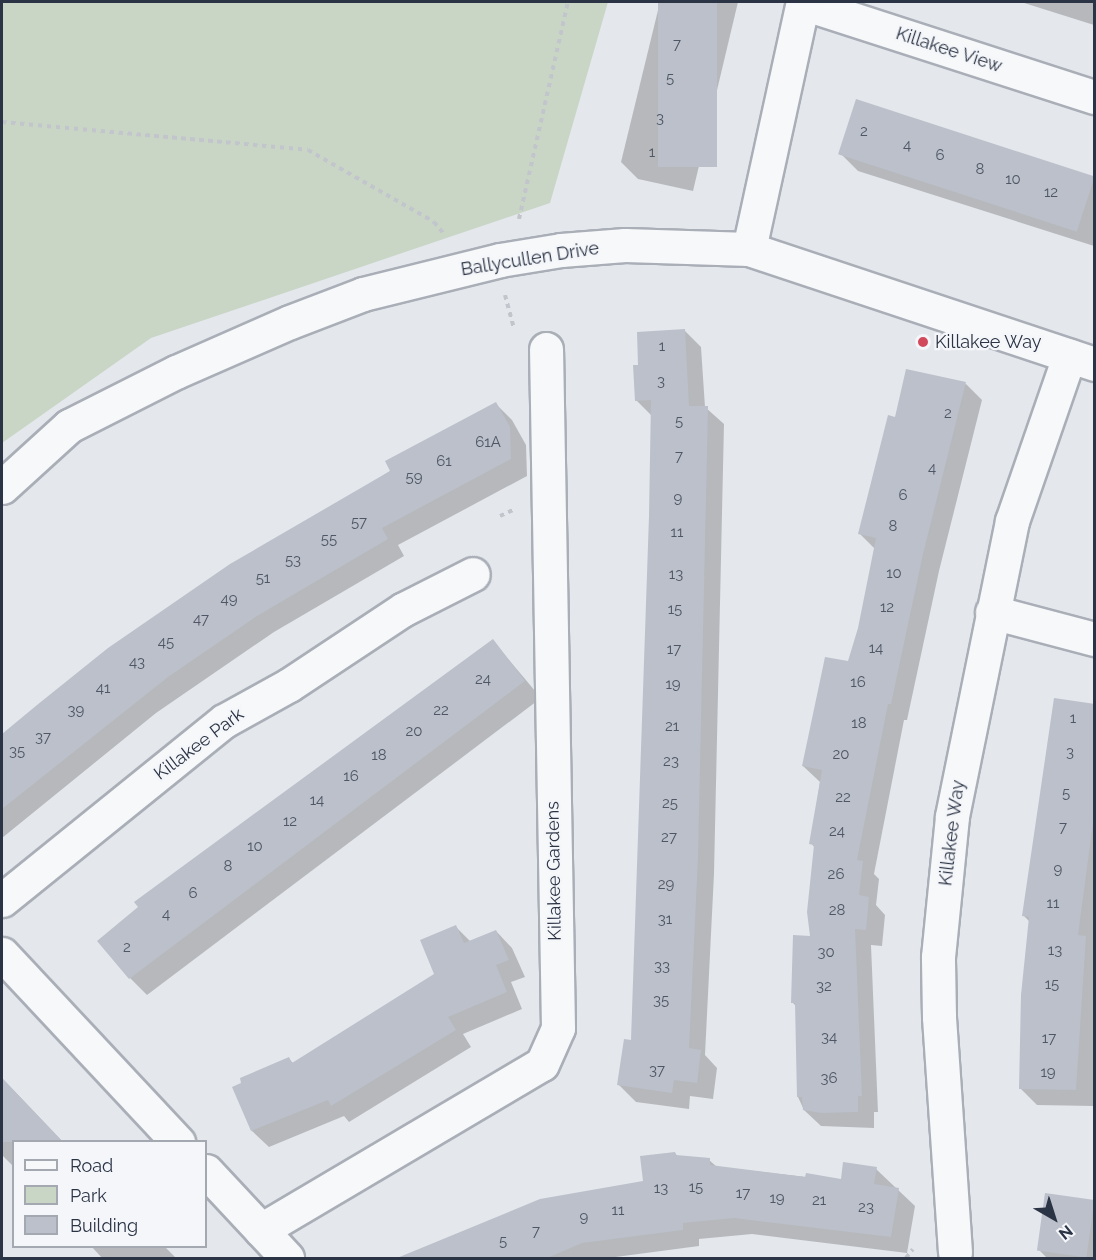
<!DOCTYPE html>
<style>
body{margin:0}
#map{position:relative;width:1096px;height:1260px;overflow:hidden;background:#e4e7ec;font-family:Raleway,sans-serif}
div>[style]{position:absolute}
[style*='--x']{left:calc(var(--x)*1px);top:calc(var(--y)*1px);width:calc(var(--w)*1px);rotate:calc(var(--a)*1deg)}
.green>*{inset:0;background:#c9d6c5}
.shadow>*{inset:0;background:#0003}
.building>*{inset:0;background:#bbc0ca;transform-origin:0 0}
.path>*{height:4px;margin-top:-2px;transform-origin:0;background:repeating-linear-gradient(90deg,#c2c5cb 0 4.5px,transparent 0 9px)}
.roads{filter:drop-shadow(2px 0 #a9aeb7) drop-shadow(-2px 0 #a9aeb7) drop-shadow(0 2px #a9aeb7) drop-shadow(0 -2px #a9aeb7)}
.minor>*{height:33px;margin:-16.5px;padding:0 16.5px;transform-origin:16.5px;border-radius:16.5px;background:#f7f8fa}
.dots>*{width:16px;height:16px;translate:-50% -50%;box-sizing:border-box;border:3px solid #f4f6f9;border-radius:50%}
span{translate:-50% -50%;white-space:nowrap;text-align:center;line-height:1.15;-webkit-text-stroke:4.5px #f4f6f9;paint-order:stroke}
.number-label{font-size:15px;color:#4f5766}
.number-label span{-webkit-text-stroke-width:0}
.street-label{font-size:18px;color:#2b3445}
.poi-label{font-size:18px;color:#2b3445}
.left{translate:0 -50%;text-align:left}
.frame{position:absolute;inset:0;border:3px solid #2b3445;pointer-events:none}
.legend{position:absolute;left:12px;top:1140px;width:195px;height:108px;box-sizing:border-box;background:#f4f6f9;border:2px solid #a4a8b1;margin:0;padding:8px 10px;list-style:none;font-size:18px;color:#2b3445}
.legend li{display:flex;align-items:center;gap:12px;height:30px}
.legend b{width:30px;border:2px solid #a4a8b1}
.north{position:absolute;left:1024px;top:1188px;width:60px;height:60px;-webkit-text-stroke:4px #f4f6f9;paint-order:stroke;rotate:141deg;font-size:16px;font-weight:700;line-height:24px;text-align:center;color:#2b3445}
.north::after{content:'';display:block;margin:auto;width:21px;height:27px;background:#2b3445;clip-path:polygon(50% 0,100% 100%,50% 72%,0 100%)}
</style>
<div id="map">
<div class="green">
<i style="clip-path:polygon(2px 2px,608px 2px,550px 203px,151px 338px,2px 443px)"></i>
</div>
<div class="shadow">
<i style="clip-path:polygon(660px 2px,738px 2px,693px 191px,638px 179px,621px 162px)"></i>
<i style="clip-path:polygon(1021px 2px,1094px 2px,1094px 25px)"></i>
<i style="clip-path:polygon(841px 154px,1094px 177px,1094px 246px,858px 171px)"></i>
<i style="clip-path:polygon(685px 331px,701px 347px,705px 407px,724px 424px,714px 874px,705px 1055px,717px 1068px,713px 1099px,690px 1096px,689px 1109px,636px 1102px,619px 1085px,632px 1042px,650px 516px,652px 416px,636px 400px,640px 366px)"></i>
<i style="clip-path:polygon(966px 384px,982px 400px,939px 571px,907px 720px,904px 720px,874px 874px,879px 879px,876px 905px,885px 915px,882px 946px,871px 945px,878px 1112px,874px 1112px,874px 1128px,821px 1126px,804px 1110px,798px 1097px,797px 1007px,792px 1002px,812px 937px,815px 848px,811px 843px,820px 782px,803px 766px,849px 663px,859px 628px,875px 549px,859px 533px,896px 419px)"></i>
<i style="clip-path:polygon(496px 404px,512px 420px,526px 445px,527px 476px,398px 545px,404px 556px,274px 632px,156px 713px,2px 838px,2px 736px,109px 649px)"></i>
<i style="clip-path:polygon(493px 641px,541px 698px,147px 995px,130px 978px,99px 941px)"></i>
<i style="clip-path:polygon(1094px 705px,1093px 1106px,1037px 1105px,1020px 1088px,1030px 922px,1024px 916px)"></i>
<i style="clip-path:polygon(456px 927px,471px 942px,496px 931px,512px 948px,525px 977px,511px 982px,522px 1009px,463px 1034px,471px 1047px,349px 1122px,344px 1116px,269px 1147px,252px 1131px,234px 1088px,289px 1059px,294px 1064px,436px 974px)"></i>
<i style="clip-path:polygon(2px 1078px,63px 1142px,14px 1142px,14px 1167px,2px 1155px)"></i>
<i style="clip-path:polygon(675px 1153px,678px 1157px,709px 1160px,717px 1167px,842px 1181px,876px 1169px,915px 1206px,907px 1253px,752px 1234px,699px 1239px,699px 1246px,608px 1258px,409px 1258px,407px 1255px,644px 1182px)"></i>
<i style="clip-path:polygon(1094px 1201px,1094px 1258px,1047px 1258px,1039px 1250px)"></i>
<i style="clip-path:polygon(91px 1246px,164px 1246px,176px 1258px,102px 1258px)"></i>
</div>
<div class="building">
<i style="left:658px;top:2px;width:59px;height:165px"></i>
<i style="left:856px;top:99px;width:251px;height:58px;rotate:18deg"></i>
<i style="clip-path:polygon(685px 329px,689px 406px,708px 406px,698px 857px,689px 1048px,701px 1050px,697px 1083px,674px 1080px,672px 1093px,617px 1085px,624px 1039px,631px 1040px,649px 516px,651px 400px,635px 401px,633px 365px,638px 365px,637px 332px)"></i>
<i style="clip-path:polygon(906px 369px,966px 382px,923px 554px,891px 704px,888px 704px,857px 860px,863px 861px,859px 895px,869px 897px,866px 930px,855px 929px,862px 1096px,858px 1096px,858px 1112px,822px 1113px,803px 1110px,802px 1097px,797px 1097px,795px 1003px,791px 1003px,793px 935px,810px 936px,807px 912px,814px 845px,809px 844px,822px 770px,802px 766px,825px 657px,848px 661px,858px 628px,876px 538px,858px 534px,888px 415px,895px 417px)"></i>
<i style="clip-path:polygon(496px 402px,510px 427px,511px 459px,382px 528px,388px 539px,257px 616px,168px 677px,2px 809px,2px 734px,37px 705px,108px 648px,230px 564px,390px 471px,385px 461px)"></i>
<i style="clip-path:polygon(493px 639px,525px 681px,129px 979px,97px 941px,138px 907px,134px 902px)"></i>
<i style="clip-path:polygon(1054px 698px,1095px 704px,1095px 808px,1078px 935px,1086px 936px,1076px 1090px,1019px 1089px,1021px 995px,1029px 917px,1022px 916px)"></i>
<i style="clip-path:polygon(456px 925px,464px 943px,496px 930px,509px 960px,496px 965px,507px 992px,448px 1017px,456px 1030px,331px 1106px,328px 1100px,251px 1131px,232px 1087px,241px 1083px,240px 1078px,289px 1057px,292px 1063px,434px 974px,420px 940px)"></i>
<i style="clip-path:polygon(2px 1078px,63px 1142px,2px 1142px)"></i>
<i style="clip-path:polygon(675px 1152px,676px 1155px,710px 1158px,710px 1165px,805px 1177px,806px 1173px,841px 1179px,843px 1162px,877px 1167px,874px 1184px,899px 1188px,891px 1237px,734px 1218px,683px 1223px,683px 1230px,582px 1243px,547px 1258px,397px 1258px,540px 1199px,643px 1181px,640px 1156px)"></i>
<i style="left:1045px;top:1193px;width:50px;height:58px;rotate:8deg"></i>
</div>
<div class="path">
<i style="--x:2;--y:122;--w:307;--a:5.2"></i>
<i style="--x:308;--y:150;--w:145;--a:29.7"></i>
<i style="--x:434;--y:222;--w:17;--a:50"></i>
<i style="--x:519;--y:219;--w:222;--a:-77.3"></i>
<i style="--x:505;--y:295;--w:35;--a:75"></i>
<i style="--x:500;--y:516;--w:14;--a:-25"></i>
<i style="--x:906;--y:1258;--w:11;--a:-52"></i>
</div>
<div class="roads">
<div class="minor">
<i style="--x:803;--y:3;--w:306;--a:17.9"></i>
<i style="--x:749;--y:249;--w:253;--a:-77.7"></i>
<i style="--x:2;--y:487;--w:91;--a:-42.3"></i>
<i style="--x:69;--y:426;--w:120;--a:-26.8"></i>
<i style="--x:176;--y:372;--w:124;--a:-23.7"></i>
<i style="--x:290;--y:322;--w:78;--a:-21"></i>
<i style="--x:363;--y:294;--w:141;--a:-13.9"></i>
<i style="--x:500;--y:260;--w:62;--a:-9.3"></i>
<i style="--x:561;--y:250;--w:64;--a:-4.5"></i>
<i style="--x:625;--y:245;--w:124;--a:1.8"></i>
<i style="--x:749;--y:249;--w:364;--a:18.4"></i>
<i style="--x:992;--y:612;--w:106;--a:14.8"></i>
<i style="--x:2;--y:900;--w:285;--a:-38.9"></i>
<i style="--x:224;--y:721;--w:74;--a:-29"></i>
<i style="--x:289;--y:685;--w:138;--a:-33.5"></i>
<i style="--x:404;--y:609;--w:77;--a:-26.9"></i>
<i style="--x:2;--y:954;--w:258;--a:46.9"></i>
<i style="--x:206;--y:1171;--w:119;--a:47"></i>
<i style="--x:261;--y:1230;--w:326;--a:-30.6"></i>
<i style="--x:542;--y:1064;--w:39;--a:-66"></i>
<i style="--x:558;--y:1028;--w:679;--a:-91.01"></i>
<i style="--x:955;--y:1252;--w:236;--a:-93.9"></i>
<i style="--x:939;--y:1017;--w:60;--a:-91"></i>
<i style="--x:938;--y:957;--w:142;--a:-84.3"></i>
<i style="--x:952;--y:816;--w:301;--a:-78.5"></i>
<i style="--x:1012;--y:521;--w:175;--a:-70.9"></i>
</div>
</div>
<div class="dots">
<i style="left:923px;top:342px;background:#d1495b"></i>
</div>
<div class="number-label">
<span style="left:677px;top:45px">7</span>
<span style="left:670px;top:79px">5</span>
<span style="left:660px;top:119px">3</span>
<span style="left:864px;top:132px">2</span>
<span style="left:907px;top:146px">4</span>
<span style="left:652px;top:153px">1</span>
<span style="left:940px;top:156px">6</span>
<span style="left:980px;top:170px">8</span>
<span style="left:1013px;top:180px">10</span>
<span style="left:1051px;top:193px">12</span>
<span style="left:662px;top:347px">1</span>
<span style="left:661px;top:382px">3</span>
<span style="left:948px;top:414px">2</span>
<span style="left:679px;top:422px">5</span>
<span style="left:488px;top:443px">61A</span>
<span style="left:679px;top:457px">7</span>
<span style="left:444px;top:462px">61</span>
<span style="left:932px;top:469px">4</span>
<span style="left:414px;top:478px">59</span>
<span style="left:903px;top:496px">6</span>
<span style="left:678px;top:499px">9</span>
<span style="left:359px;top:523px">57</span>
<span style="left:893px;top:527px">8</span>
<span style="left:677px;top:533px">11</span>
<span style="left:329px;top:540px">55</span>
<span style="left:293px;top:561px">53</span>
<span style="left:894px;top:574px">10</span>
<span style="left:676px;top:575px">13</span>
<span style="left:263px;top:579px">51</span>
<span style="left:229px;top:600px">49</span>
<span style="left:887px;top:608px">12</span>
<span style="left:675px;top:610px">15</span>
<span style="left:201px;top:620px">47</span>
<span style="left:166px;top:643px">45</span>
<span style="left:876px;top:649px">14</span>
<span style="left:674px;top:650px">17</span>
<span style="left:137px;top:663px">43</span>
<span style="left:483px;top:680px">24</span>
<span style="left:858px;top:683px">16</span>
<span style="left:673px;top:685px">19</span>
<span style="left:103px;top:689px">41</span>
<span style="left:76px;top:711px">39</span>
<span style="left:441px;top:711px">22</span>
<span style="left:1073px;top:719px">1</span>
<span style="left:859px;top:724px">18</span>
<span style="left:672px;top:727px">21</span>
<span style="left:414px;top:732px">20</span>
<span style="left:43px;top:738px">37</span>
<span style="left:17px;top:752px">35</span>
<span style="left:1070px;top:753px">3</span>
<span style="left:841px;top:755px">20</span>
<span style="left:379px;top:756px">18</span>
<span style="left:671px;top:762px">23</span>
<span style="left:351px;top:777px">16</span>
<span style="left:1066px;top:794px">5</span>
<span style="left:843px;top:798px">22</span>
<span style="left:317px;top:801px">14</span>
<span style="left:670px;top:804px">25</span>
<span style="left:290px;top:822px">12</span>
<span style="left:1063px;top:828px">7</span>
<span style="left:837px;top:832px">24</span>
<span style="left:669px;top:838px">27</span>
<span style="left:255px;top:847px">10</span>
<span style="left:228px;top:867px">8</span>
<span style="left:1058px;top:870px">9</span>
<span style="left:836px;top:875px">26</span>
<span style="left:666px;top:885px">29</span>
<span style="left:193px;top:894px">6</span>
<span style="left:1053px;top:904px">11</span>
<span style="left:837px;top:911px">28</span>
<span style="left:166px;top:915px">4</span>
<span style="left:665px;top:920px">31</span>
<span style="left:127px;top:948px">2</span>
<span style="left:1055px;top:951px">13</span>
<span style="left:826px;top:953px">30</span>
<span style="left:662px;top:967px">33</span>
<span style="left:1052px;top:985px">15</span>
<span style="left:824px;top:987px">32</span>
<span style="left:661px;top:1001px">35</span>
<span style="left:829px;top:1038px">34</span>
<span style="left:1049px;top:1039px">17</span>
<span style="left:657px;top:1071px">37</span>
<span style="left:1048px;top:1073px">19</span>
<span style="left:829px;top:1079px">36</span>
<span style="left:696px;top:1188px">15</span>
<span style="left:661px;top:1189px">13</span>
<span style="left:743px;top:1194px">17</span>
<span style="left:777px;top:1199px">19</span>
<span style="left:819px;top:1201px">21</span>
<span style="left:866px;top:1208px">23</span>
<span style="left:618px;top:1211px">11</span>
<span style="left:584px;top:1218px">9</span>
<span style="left:536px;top:1232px">7</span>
<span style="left:503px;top:1242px">5</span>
</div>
<div class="street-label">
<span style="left:949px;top:50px;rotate:18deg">Killakee View</span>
<span style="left:530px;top:259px;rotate:-9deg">Ballycullen Drive</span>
<span style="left:199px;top:744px;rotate:-37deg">Killakee Park</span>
<span style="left:952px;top:833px;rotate:-83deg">Killakee Way</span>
<span style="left:554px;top:871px;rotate:-91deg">Killakee Gardens</span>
</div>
<div class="poi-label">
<span class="left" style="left:935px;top:342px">Killakee Way</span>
</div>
<div class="frame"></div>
<ul class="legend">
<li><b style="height:8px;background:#f7f8fa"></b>Road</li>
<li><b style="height:16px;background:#c9d6c5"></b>Park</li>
<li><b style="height:16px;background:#bbc0ca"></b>Building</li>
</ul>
<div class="north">N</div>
</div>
